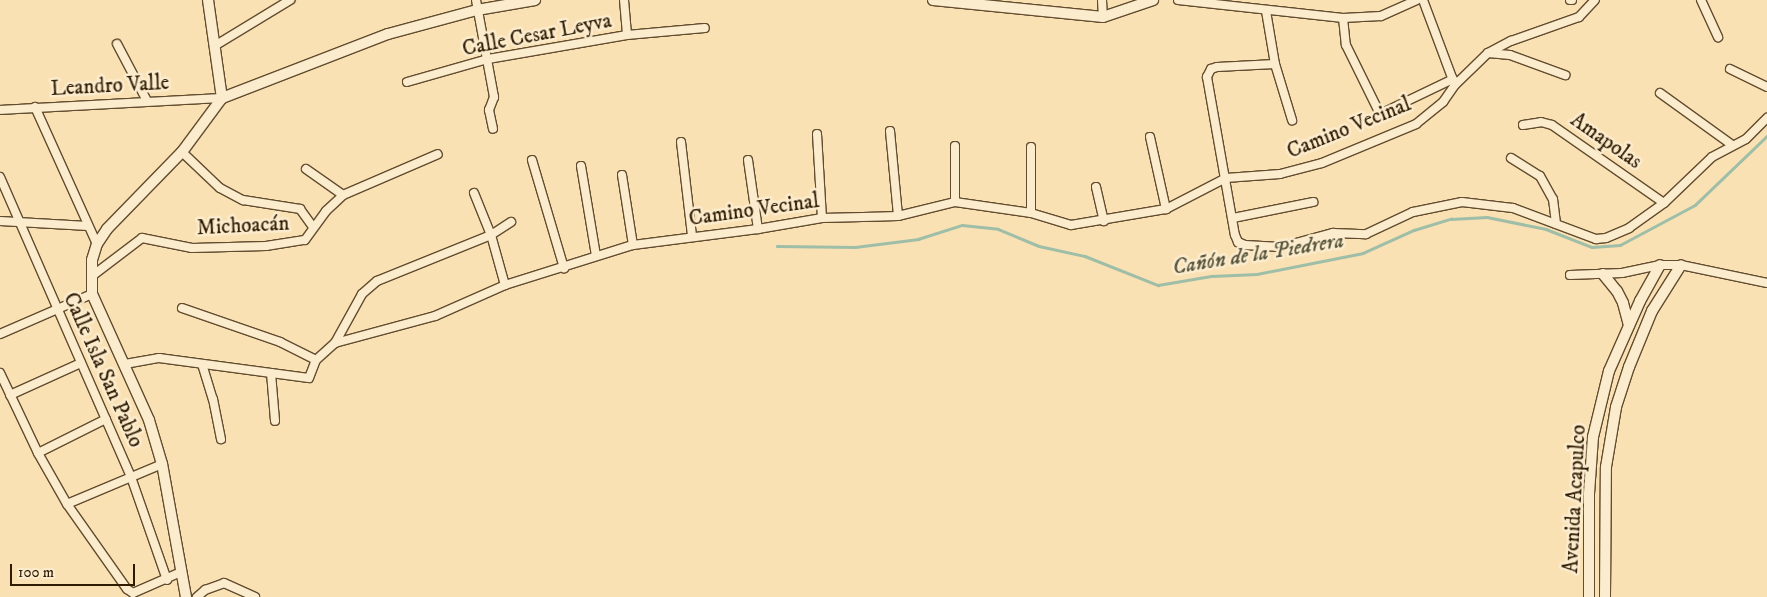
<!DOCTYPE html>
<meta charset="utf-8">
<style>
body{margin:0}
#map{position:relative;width:1767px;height:597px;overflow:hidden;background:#fae1b4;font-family:"IM FELL DW Pica",serif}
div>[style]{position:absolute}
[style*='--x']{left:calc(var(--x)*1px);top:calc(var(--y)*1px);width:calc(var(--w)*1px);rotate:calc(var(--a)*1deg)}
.stream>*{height:2.5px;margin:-1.25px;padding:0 1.25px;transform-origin:1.25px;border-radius:1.25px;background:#9fbea7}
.roads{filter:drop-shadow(1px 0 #624c2e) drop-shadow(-1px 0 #624c2e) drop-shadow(0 1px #624c2e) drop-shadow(0 -1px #624c2e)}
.street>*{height:8px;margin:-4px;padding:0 4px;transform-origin:4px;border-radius:4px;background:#fcecce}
.secondary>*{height:10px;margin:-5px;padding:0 5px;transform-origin:5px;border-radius:5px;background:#fcecce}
span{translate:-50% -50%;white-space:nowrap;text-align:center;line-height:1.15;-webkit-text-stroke:5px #fcecce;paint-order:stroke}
.street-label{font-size:21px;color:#2f1b02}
.water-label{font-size:22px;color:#56543c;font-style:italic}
.scale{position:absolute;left:10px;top:564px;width:125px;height:22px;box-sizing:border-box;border:2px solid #2f1b02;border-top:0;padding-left:6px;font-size:15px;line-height:18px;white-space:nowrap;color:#2f1b02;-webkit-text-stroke:4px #fcecce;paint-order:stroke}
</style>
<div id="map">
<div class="stream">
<i style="--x:777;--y:246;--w:78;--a:0.7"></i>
<i style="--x:855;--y:247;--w:64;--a:-7.2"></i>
<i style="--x:918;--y:239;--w:46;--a:-17.7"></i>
<i style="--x:962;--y:225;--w:36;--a:6"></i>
<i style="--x:998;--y:229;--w:44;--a:22.5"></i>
<i style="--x:1039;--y:246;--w:47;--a:12.3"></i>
<i style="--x:1085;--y:256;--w:79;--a:21.7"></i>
<i style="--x:1158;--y:285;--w:55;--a:-9.5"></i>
<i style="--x:1212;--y:276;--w:45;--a:-2.5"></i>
<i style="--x:1257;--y:274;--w:108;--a:-11.2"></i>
<i style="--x:1363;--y:253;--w:56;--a:-24.3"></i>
<i style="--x:1414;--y:230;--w:39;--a:-17"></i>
<i style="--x:1451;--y:219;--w:36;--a:-3"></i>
<i style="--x:1487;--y:217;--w:60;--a:11.5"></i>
<i style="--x:1546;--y:229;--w:49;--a:21.4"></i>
<i style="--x:1592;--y:247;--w:28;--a:-4"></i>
<i style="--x:1620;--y:245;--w:85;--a:-28.1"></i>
<i style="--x:1695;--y:205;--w:100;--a:-43.8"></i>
</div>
<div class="roads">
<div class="street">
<i style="--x:476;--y:0;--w:99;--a:79.5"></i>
<i style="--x:494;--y:97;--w:14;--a:111"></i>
<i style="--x:489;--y:110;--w:19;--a:78"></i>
<i style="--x:624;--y:0;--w:35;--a:85"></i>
<i style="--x:1102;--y:0;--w:17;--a:87"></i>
<i style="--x:1178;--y:0;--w:166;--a:6.2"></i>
<i style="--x:1343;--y:18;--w:38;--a:-3"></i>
<i style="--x:1381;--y:16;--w:39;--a:-24"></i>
<i style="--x:1423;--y:0;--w:89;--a:69.5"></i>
<i style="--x:1570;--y:0;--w:2;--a:0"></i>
<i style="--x:1701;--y:0;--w:41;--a:65.3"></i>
<i style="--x:1266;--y:11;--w:54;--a:80.4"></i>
<i style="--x:1275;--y:64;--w:59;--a:73.1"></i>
<i style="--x:1343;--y:18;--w:27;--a:84"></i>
<i style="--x:1346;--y:45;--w:77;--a:63.8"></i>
<i style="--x:1380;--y:114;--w:81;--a:-25.6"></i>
<i style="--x:117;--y:44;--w:64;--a:62.2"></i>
<i style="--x:216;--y:45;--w:87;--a:-31.3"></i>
<i style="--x:1488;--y:53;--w:22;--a:5"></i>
<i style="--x:1510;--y:55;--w:59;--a:20"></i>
<i style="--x:1275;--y:64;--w:58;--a:177"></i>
<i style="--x:1217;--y:67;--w:6;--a:162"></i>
<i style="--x:1211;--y:69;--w:9;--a:117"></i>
<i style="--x:1207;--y:77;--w:160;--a:80"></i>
<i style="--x:1235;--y:235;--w:8;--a:67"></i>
<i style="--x:1238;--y:242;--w:8;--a:23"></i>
<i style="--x:1245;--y:245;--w:36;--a:3"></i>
<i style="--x:1281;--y:247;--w:54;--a:-15.1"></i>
<i style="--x:1333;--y:233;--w:33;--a:2"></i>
<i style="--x:1366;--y:234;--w:52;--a:-25.1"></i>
<i style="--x:1413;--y:212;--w:50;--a:-11.5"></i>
<i style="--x:1462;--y:202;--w:51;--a:6.7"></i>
<i style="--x:1513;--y:208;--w:89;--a:20.5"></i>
<i style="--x:1596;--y:239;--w:10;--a:-6"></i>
<i style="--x:1606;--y:238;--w:25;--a:-23"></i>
<i style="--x:1629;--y:228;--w:43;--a:-35.5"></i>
<i style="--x:1664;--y:203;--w:66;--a:-43.8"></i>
<i style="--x:1712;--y:157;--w:38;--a:-28"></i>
<i style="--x:1746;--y:139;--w:30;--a:-45"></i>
<i style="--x:1730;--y:69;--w:41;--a:25.9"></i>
<i style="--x:407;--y:82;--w:84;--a:-15.9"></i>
<i style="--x:488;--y:59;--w:141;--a:-9.8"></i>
<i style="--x:627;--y:35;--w:78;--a:-5.1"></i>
<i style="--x:1660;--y:93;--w:89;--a:35.8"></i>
<i style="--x:35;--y:107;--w:150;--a:65.7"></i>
<i style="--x:0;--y:110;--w:222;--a:-3.1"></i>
<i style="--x:1523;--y:125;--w:18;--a:-9"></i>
<i style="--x:1541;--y:122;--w:11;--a:15"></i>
<i style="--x:1552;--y:125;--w:136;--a:34.9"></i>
<i style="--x:890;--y:131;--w:85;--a:84.6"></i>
<i style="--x:817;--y:134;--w:84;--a:86.6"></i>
<i style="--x:1150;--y:137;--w:74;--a:77.5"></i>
<i style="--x:681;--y:142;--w:95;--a:83.3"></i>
<i style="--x:955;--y:146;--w:56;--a:90"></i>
<i style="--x:182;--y:152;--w:52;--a:43.5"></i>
<i style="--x:220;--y:188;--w:26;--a:28"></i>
<i style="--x:243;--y:200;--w:58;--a:9"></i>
<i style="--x:300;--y:209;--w:22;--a:54"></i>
<i style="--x:1511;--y:158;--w:34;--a:32"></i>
<i style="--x:1540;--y:176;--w:26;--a:61"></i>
<i style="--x:1553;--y:199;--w:25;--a:83"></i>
<i style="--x:532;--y:160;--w:113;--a:73.5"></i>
<i style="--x:748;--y:160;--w:70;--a:81.8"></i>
<i style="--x:581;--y:166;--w:91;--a:80.5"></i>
<i style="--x:306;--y:169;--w:45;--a:35.1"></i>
<i style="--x:622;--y:175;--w:71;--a:81.1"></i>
<i style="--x:0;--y:177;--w:327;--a:66.4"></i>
<i style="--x:131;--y:477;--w:109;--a:70.7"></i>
<i style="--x:1096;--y:187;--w:35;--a:77"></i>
<i style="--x:474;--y:193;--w:45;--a:68"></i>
<i style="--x:491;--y:235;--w:52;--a:74.4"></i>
<i style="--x:1031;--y:213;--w:66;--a:-90"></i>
<i style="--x:1233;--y:218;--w:82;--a:-11.3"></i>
<i style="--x:0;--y:221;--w:88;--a:3.3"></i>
<i style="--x:1570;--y:275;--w:52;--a:-2.2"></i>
<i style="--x:1622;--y:273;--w:39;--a:-12"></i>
<i style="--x:1660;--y:265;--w:21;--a:0"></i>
<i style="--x:1681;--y:265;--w:88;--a:11.8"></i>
<i style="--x:92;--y:276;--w:63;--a:-37.2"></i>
<i style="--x:142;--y:238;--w:51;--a:11.3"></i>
<i style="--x:192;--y:248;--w:74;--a:-1.5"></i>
<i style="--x:266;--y:246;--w:39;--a:-9"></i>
<i style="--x:305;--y:240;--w:36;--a:-54"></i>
<i style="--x:326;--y:211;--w:23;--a:-43"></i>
<i style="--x:343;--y:195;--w:103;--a:-23.3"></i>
<i style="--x:182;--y:308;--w:104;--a:19.1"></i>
<i style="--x:280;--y:342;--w:40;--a:26.6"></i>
<i style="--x:0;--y:334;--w:100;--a:-23.5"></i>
<i style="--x:335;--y:343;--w:56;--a:-61.1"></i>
<i style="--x:362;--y:294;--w:20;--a:-41"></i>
<i style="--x:377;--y:281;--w:123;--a:-22"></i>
<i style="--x:491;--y:235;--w:24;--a:-33"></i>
<i style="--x:125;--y:364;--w:35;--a:-10"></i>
<i style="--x:159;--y:358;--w:151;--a:7.6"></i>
<i style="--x:309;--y:378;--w:19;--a:-69"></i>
<i style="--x:316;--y:360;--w:25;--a:-42"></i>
<i style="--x:335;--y:343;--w:104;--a:-15.1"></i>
<i style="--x:435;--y:316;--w:77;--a:-23.9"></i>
<i style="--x:505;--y:285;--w:134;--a:-17.4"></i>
<i style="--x:633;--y:245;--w:126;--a:-7.3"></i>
<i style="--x:758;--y:229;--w:65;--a:-9.8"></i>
<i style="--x:822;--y:218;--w:76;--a:-1.5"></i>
<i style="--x:898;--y:216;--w:59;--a:-13.8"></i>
<i style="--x:955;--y:202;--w:77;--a:8.2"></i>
<i style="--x:1031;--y:213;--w:42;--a:16.7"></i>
<i style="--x:1071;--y:225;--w:96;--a:-9.6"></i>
<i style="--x:1166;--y:209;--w:68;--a:-27.3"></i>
<i style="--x:1226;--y:178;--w:54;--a:-4.2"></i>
<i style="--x:1280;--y:174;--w:43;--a:-14.7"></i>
<i style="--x:1322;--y:163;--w:102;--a:-22.5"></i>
<i style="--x:1416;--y:124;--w:35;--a:-39"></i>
<i style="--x:1443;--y:102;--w:21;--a:-55"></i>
<i style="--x:1455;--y:85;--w:46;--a:-44.1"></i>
<i style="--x:1488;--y:53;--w:26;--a:-28"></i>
<i style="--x:1511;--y:41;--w:72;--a:-19.4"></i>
<i style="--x:1579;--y:17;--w:23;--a:-47"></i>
<i style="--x:202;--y:364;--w:37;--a:73"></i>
<i style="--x:213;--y:399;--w:41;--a:78.7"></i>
<i style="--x:0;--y:373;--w:89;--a:64.6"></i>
<i style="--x:38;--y:453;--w:59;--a:60.4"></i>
<i style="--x:67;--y:504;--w:104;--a:54.8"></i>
<i style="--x:127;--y:589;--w:7;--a:34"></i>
<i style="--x:133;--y:593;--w:52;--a:-23.6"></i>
<i style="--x:271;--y:373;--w:48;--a:85.2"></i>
<i style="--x:10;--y:395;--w:78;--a:-24.3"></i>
<i style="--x:38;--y:453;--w:76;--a:-26.6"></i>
<i style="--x:67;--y:504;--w:103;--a:-22.8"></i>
<i style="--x:197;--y:597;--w:11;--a:-41"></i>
<i style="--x:205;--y:590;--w:20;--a:-20"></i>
<i style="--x:224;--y:583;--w:34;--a:24"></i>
</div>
<div class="secondary">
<i style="--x:208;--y:0;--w:99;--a:81.9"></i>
<i style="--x:933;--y:0;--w:171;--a:5.7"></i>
<i style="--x:1103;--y:17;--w:53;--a:-18.8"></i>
<i style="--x:1603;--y:274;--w:22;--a:51"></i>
<i style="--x:1617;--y:291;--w:13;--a:63"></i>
<i style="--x:1623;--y:303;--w:23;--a:75"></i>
<i style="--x:186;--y:597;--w:135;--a:-100.2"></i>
<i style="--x:162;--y:464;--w:46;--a:-106.5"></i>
<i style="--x:149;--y:420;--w:138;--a:-114.3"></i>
<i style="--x:92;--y:294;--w:34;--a:-90"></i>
<i style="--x:92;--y:260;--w:17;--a:-73"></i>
<i style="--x:97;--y:244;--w:18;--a:-56"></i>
<i style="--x:107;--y:229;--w:107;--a:-45.8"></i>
<i style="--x:182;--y:152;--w:67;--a:-53.5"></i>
<i style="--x:222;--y:98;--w:178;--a:-21.1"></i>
<i style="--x:388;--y:34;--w:92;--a:-15.1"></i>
<i style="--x:477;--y:10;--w:59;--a:-9.8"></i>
<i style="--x:1589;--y:597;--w:103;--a:-90"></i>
<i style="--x:1589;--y:494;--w:57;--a:-86"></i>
<i style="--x:1593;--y:437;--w:68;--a:-76.4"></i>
<i style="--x:1609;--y:371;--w:77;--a:-66.1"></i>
<i style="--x:1640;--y:301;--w:41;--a:-60.9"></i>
<i style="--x:1605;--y:597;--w:130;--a:-89.6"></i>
<i style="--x:1606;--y:467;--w:61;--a:-80.5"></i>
<i style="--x:1616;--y:407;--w:42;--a:-72"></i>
<i style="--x:1629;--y:367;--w:61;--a:-67.7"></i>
<i style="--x:1652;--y:311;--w:54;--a:-57.8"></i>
</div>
</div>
<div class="street-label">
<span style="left:537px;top:35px;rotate:-11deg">Calle Cesar Leyva</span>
<span style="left:110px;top:86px;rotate:-3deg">Leandro Valle</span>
<span style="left:1349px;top:128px;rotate:-22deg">Camino Vecinal</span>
<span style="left:1606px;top:141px;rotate:35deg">Amapolas</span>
<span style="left:754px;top:210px;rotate:-8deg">Camino Vecinal</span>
<span style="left:243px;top:226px;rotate:-3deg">Michoacán</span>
<span style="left:103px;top:370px;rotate:66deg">Calle Isla San Pablo</span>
<span style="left:1575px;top:499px;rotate:-87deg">Avenida Acapulco</span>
</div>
<div class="water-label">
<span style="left:1258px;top:254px;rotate:-9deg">Cañón de la Piedrera</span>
</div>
<div class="scale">100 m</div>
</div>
